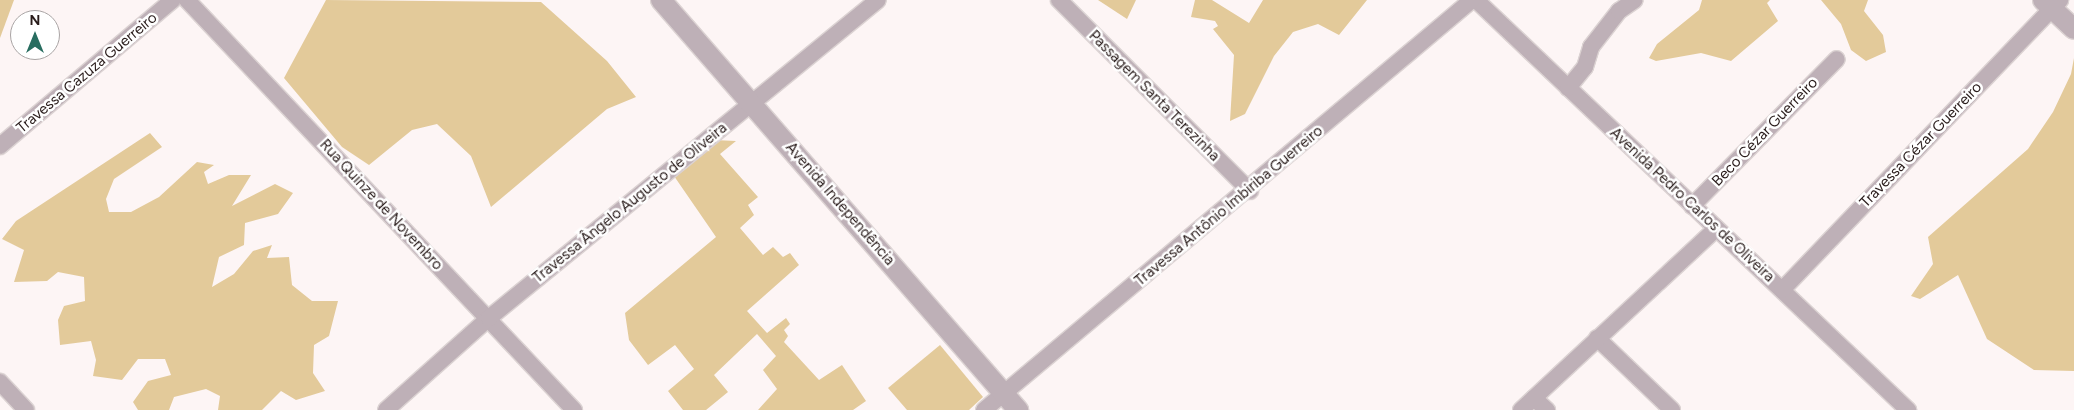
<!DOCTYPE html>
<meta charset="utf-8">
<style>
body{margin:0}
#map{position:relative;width:2074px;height:410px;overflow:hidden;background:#fdf5f5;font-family:Figtree,sans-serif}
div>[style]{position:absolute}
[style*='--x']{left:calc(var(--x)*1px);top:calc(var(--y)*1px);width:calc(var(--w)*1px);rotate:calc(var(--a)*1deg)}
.green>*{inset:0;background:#e3ca9a}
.roads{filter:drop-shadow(1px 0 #dbd2d2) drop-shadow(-1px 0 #dbd2d2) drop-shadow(0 1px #dbd2d2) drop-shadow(0 -1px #dbd2d2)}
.minor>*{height:16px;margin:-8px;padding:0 8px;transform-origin:8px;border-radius:8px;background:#beb0b7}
.tertiary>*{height:20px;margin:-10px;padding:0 10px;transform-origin:10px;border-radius:10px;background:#beb0b7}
span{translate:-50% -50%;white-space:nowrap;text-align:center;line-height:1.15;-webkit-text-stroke:5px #fff;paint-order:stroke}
.street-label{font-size:15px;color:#291c1b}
.north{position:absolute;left:10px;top:10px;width:50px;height:50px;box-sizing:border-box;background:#fff;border:1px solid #a9a4a4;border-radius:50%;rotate:0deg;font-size:14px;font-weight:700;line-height:20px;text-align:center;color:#291c1b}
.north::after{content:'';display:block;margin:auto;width:18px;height:22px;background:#286d60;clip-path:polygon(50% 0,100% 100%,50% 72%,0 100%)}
</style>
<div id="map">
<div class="green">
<i style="clip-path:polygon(0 0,14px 0,0 38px)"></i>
<i style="clip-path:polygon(326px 0,541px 2px,607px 61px,636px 97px,607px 109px,491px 207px,471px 156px,437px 124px,412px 130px,369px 165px,342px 147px,284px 78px)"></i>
<i style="clip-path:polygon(1098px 0,1136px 0,1127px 19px)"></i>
<i style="clip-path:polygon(1195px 0,1212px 0,1249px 23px,1263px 0,1367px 0,1339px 35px,1318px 24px,1293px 32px,1274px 56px,1245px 114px,1230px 121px,1234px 55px,1213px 29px,1218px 26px,1215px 21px,1191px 17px)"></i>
<i style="clip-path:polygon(1702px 0,1770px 0,1767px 3px,1778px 21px,1731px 61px,1701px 53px,1656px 61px,1649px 58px,1657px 44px,1699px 10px)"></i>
<i style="clip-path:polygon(1821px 0,1868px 0,1864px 11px,1883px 35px,1886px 52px,1866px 61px,1851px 50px,1841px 24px)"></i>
<i style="clip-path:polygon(2074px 58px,2074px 371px,2034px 370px,1987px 339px,1958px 275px,1920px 299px,1911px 296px,1933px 264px,1928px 237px,2028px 149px,2053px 112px,2071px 74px)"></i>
<i style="clip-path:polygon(150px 133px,162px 147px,114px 179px,106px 199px,109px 212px,131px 212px,159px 197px,197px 162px,214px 165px,204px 172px,208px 184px,229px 175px,251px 175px,232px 206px,275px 184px,293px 193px,278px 214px,245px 223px,244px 245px,219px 257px,212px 287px,234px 274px,253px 251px,272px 245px,267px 258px,289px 257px,292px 285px,312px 301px,338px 301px,329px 336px,314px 345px,313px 373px,325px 391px,296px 400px,281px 391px,262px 410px,218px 410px,220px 396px,206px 389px,174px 397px,169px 410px,138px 410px,133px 402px,148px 381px,171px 375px,165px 359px,138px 359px,122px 380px,93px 376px,96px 360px,91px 341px,60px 345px,58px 320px,64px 306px,85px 301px,84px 277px,58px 272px,47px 281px,14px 282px,24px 250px,2px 239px,16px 221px)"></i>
<i style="clip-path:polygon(714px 140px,736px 141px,720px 154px,758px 197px,748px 205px,754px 215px,740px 228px,763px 255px,773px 247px,783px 257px,790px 253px,799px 265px,747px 311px,767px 333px,786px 318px,790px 324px,784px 330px,788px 336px,784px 342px,819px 380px,842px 365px,866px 401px,853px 410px,758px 410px,777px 389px,763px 370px,776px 356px,757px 334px,714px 375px,728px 392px,706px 410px,683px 410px,668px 391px,694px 369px,675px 345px,648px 365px,629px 340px,625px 313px,716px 237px,674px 176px)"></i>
<i style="clip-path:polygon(940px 345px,983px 397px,969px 410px,907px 410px,888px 388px)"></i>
</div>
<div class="roads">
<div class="minor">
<i style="--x:187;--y:0;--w:564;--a:46.65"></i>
<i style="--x:1059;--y:0;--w:270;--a:45"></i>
<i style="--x:1476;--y:0;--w:596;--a:43.5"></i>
<i style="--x:1568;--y:88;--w:27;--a:-51"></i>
<i style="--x:1585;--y:67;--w:21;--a:-73"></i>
<i style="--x:1591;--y:47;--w:46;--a:-52.1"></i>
<i style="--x:1619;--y:11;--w:19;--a:-35"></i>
<i style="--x:0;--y:146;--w:226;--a:-40.2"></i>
<i style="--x:1692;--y:206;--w:206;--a:-45.4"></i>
<i style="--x:1782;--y:290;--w:402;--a:-46.2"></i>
<i style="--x:1597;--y:338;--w:104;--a:43.8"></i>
<i style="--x:0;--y:382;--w:38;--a:47"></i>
<i style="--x:1534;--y:398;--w:18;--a:43"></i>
<i style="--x:386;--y:410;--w:138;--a:-41.8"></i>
<i style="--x:489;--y:318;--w:502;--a:-39.27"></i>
<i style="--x:984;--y:410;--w:637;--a:-40.04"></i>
<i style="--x:1521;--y:410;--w:266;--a:-42.9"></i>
</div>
<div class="tertiary">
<i style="--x:661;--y:0;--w:544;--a:48.95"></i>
<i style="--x:2043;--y:0;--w:42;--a:43.1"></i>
</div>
</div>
<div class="street-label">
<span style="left:87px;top:73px;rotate:-40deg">Travessa Cazuza Guerreiro</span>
<span style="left:1154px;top:96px;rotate:45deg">Passagem Santa Terezinha</span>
<span style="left:1765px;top:132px;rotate:-46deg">Beco Cézar Guerreiro</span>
<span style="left:1921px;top:145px;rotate:-46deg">Travessa Cézar Guerreiro</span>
<span style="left:630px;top:203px;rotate:-39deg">Travessa Ângelo Augusto de Oliveira</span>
<span style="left:840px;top:204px;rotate:49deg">Avenida Independência</span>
<span style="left:381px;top:205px;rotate:47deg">Rua Quinze de Novembro</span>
<span style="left:1692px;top:205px;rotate:43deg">Avenida Pedro Carlos de Oliveira</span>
<span style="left:1229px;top:206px;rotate:-40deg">Travessa Antônio Imbiriba Guerreiro</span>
</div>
<div class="north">N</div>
</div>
